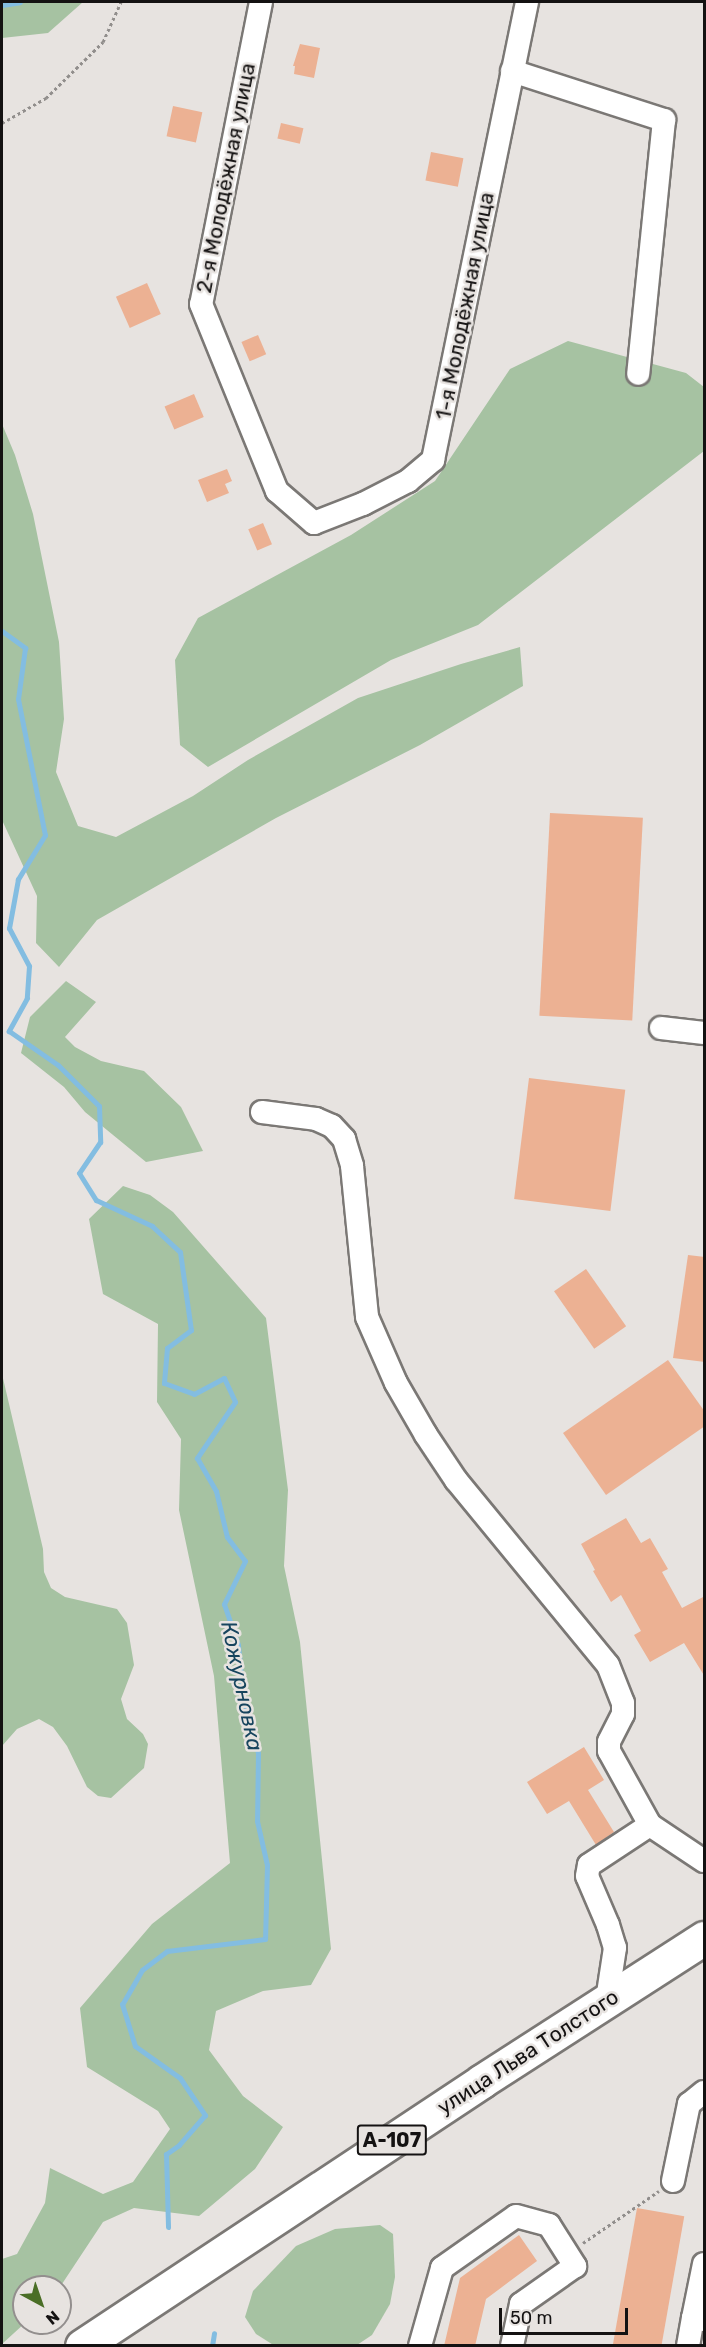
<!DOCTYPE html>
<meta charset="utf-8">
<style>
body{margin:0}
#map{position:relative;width:706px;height:2347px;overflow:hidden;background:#e7e3e0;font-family:Rubik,sans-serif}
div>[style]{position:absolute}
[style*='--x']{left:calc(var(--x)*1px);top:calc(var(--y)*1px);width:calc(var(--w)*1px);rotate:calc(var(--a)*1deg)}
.green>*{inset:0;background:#a6c2a2}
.stream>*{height:5px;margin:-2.5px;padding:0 2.5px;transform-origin:2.5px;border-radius:2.5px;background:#83bde1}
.building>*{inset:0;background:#ecb193;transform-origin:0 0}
.path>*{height:3px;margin-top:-1.5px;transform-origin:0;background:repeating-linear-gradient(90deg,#918e8c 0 3px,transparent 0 6px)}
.roads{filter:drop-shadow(2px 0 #7b7875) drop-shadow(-2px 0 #7b7875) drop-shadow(0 2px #7b7875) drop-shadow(0 -2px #7b7875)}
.minor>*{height:22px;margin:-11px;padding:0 11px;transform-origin:11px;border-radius:11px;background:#fff}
.highway>*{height:33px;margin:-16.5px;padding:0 16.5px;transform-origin:16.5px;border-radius:16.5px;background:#fff}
span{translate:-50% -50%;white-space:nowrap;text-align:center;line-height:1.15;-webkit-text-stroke:5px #e7e3e0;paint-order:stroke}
.shield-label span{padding:2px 4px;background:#e7e3e0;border:2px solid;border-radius:4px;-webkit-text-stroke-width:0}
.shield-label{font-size:20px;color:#141212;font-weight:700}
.street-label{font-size:21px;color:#141212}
.water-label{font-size:22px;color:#17455e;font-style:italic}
.frame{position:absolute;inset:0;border:3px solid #141212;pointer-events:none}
.north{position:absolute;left:12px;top:2275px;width:60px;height:60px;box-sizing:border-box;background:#e7e3e0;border:2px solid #938f8e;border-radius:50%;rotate:140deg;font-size:16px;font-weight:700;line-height:24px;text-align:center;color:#141212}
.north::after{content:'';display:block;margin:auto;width:21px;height:27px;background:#4a6e26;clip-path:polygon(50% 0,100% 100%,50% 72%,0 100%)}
.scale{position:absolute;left:499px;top:2308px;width:129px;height:27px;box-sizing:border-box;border:3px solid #141212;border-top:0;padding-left:8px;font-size:18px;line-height:21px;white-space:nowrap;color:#141212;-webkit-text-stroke:4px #e7e3e0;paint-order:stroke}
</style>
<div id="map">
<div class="green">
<i style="clip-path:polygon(2px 2px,83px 2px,48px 33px,2px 38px)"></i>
<i style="clip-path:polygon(568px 341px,686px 373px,704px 387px,704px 451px,478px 625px,391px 660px,208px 767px,180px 745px,175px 660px,198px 618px,351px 535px,435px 481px,510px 369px)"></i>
<i style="clip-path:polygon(2px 424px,15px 455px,33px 514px,59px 642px,64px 719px,56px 772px,78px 826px,116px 837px,193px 796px,248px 760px,358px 698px,461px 664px,520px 647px,523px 686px,420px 745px,276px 818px,97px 920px,59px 967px,36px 943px,37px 896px,2px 820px)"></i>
<i style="clip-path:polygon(66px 981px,96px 1002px,65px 1037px,75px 1047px,101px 1061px,144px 1071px,181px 1107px,203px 1151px,146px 1162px,85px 1112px,64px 1087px,21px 1053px,30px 1017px)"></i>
<i style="clip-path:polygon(123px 1186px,150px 1195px,173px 1212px,266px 1318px,288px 1490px,284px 1566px,300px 1642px,331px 1949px,311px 1985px,263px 1991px,216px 2011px,209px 2050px,243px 2096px,283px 2127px,255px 2169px,199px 2216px,134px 2208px,103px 2222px,60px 2287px,24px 2287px,25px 2323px,2px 2344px,2px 2259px,17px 2254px,45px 2203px,50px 2168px,103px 2194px,133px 2182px,170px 2129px,158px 2111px,87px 2067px,80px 2008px,152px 1924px,230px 1863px,214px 1676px,179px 1510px,181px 1439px,157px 1402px,158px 1324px,103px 1294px,89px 1219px)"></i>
<i style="clip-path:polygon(2px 1374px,43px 1549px,44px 1572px,51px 1588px,65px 1597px,117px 1609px,127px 1623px,134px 1665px,121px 1699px,127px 1719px,143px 1734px,148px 1744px,144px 1768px,111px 1798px,98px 1796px,87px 1787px,67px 1746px,53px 1727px,39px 1719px,17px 1729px,2px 1746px)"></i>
<i style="clip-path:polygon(380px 2225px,393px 2234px,395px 2277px,390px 2304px,372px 2335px,357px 2345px,275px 2346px,256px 2334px,245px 2317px,253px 2291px,296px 2246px,335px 2229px)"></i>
</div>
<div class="stream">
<i style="--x:2;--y:5;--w:18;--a:-9"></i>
<i style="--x:2;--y:631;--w:29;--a:36"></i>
<i style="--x:25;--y:648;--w:51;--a:97.8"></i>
<i style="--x:18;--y:699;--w:139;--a:78.8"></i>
<i style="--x:45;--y:835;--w:52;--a:121.5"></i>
<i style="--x:18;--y:879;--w:50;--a:100.4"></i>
<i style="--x:9;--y:928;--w:43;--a:62.2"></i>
<i style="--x:29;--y:966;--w:32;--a:94"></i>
<i style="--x:27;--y:998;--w:38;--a:119"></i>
<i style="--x:9;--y:1031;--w:60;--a:34.8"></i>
<i style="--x:58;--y:1065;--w:58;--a:45"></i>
<i style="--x:99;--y:1106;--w:36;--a:88"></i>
<i style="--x:100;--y:1142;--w:37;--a:124"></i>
<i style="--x:79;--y:1173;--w:32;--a:58"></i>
<i style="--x:96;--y:1200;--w:62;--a:24.9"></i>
<i style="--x:152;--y:1226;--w:38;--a:43"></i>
<i style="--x:180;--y:1252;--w:79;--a:82"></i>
<i style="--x:191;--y:1330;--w:30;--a:143"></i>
<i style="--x:167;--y:1348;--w:35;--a:95"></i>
<i style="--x:164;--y:1383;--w:32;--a:20"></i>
<i style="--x:194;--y:1394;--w:34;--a:-28"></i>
<i style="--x:224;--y:1378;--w:26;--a:65"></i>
<i style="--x:235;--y:1402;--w:68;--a:124.2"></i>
<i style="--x:197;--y:1458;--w:38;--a:60"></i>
<i style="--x:216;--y:1491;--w:47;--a:76.6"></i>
<i style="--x:227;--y:1537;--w:30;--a:53"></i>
<i style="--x:245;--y:1561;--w:48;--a:116"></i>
<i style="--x:224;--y:1604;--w:43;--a:71.1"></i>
<i style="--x:238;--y:1645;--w:52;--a:84.5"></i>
<i style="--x:243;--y:1697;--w:58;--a:75"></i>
<i style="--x:258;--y:1753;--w:68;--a:90.8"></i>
<i style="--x:257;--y:1821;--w:45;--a:77.2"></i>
<i style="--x:267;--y:1865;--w:74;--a:91.5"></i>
<i style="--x:265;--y:1939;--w:99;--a:173"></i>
<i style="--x:167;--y:1951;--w:31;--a:143"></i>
<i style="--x:142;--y:1970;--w:39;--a:120"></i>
<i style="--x:122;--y:2004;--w:44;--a:72.8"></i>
<i style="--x:135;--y:2046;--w:55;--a:35.4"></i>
<i style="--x:180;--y:2078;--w:45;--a:56"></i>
<i style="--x:205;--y:2115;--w:40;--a:131"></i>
<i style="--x:179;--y:2145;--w:16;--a:145"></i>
<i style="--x:166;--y:2154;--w:73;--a:88.4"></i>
<i style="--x:212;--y:2346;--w:13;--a:-81"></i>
</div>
<div class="building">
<i style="clip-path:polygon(300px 44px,320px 48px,314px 78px,294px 74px,295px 66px,293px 66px)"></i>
<i style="left:173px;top:106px;width:30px;height:31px;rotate:12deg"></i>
<i style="left:281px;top:123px;width:23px;height:16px;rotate:13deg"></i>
<i style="left:431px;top:152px;width:33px;height:29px;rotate:11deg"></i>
<i style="left:147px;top:283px;width:34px;height:34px;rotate:66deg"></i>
<i style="left:258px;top:335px;width:21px;height:18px;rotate:67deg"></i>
<i style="left:194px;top:394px;width:25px;height:32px;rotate:67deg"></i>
<i style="clip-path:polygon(227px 469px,232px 481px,225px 484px,229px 493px,207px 502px,198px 480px)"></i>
<i style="left:263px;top:523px;width:23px;height:16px;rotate:67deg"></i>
<i style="left:550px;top:813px;width:93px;height:203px;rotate:3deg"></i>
<i style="left:529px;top:1078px;width:97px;height:122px;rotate:7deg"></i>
<i style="clip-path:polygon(688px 1255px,705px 1257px,705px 1362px,673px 1358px)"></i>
<i style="left:586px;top:1269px;width:70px;height:39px;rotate:55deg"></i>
<i style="clip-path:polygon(668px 1360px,705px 1412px,705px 1426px,606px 1495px,563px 1433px)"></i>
<i style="clip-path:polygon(626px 1518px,641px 1543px,650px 1538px,668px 1569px,662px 1572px,682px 1608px,705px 1596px,705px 1677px,684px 1643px,650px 1662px,634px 1635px,641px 1631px,621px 1595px,611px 1602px,593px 1571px,595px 1570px,581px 1544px)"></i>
<i style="clip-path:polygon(584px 1747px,604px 1780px,588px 1790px,614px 1832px,596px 1845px,569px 1801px,547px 1814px,527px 1782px)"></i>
<i style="left:637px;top:2208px;width:48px;height:140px;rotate:10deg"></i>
<i style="clip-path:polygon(519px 2235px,537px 2261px,486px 2299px,475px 2346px,444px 2346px,460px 2278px)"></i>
</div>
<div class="path">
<i style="--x:2;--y:123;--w:51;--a:-29.6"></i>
<i style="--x:46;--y:98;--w:80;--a:-44.5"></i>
<i style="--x:103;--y:42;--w:44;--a:-65.8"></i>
<i style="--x:583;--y:2243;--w:92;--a:-34.4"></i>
</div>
<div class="roads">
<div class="minor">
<i style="--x:261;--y:2;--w:308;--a:101.2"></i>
<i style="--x:201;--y:304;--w:202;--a:67.9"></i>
<i style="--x:277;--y:491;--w:49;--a:40.9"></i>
<i style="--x:314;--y:523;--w:53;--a:-21.2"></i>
<i style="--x:363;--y:504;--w:51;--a:-27.1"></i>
<i style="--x:408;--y:481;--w:33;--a:-40"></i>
<i style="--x:433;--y:460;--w:468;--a:-78.4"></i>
<i style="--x:512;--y:71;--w:160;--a:17.9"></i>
<i style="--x:664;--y:120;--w:255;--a:95.8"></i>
<i style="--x:661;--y:1028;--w:43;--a:6.6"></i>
<i style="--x:262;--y:1112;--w:54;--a:7.4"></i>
<i style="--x:316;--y:1119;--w:17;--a:24"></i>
<i style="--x:332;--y:1126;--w:18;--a:47"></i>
<i style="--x:344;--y:1139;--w:28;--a:73"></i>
<i style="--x:352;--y:1166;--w:152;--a:84.3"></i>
<i style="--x:367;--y:1317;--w:72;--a:66.3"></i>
<i style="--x:396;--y:1383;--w:60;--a:60"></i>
<i style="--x:426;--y:1435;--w:54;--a:56.3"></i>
<i style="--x:456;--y:1480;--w:239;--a:50.6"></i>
<i style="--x:608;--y:1665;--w:41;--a:68.5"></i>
<i style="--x:623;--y:1703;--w:11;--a:90"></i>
<i style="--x:623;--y:1714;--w:31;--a:117"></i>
<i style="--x:609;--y:1742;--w:9;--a:90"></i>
<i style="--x:609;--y:1751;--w:85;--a:61"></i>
<i style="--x:607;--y:2000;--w:53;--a:-81.3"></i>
<i style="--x:615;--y:1948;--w:24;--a:-107"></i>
<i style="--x:608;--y:1925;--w:53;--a:-113.2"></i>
<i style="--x:587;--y:1876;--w:11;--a:-80"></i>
<i style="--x:589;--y:1865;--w:73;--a:-33.3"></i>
<i style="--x:650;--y:1825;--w:65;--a:33.7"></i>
<i style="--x:673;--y:2181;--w:79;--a:-78.3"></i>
<i style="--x:689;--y:2104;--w:19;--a:-39"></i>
<i style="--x:704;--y:2264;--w:55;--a:101.5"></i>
<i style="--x:693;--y:2318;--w:11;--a:10"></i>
<i style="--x:420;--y:2346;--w:81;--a:-74.2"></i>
<i style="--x:442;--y:2268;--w:90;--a:-35.1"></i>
<i style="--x:516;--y:2216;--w:34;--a:15"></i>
<i style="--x:549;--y:2225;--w:49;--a:57.6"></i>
<i style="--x:575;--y:2266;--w:66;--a:144.9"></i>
<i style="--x:521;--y:2304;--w:43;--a:102.1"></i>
<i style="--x:688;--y:2346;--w:28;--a:-80"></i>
</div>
<div class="highway">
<i style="--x:82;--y:2346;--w:480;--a:-33.5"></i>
<i style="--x:482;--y:2081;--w:264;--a:-32.8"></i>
</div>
</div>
<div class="shield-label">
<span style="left:392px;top:2140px">А-107</span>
</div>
<div class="street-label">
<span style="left:226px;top:178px;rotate:-79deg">2-я Молодёжная улица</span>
<span style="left:465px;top:306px;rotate:-79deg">1-я Молодёжная улица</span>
<span style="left:528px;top:2052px;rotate:-33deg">улица Льва Толстого</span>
</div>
<div class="water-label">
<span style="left:242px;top:1686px;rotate:78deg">Кожурновка</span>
</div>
<div class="frame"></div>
<div class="north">N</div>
<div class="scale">50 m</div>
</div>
